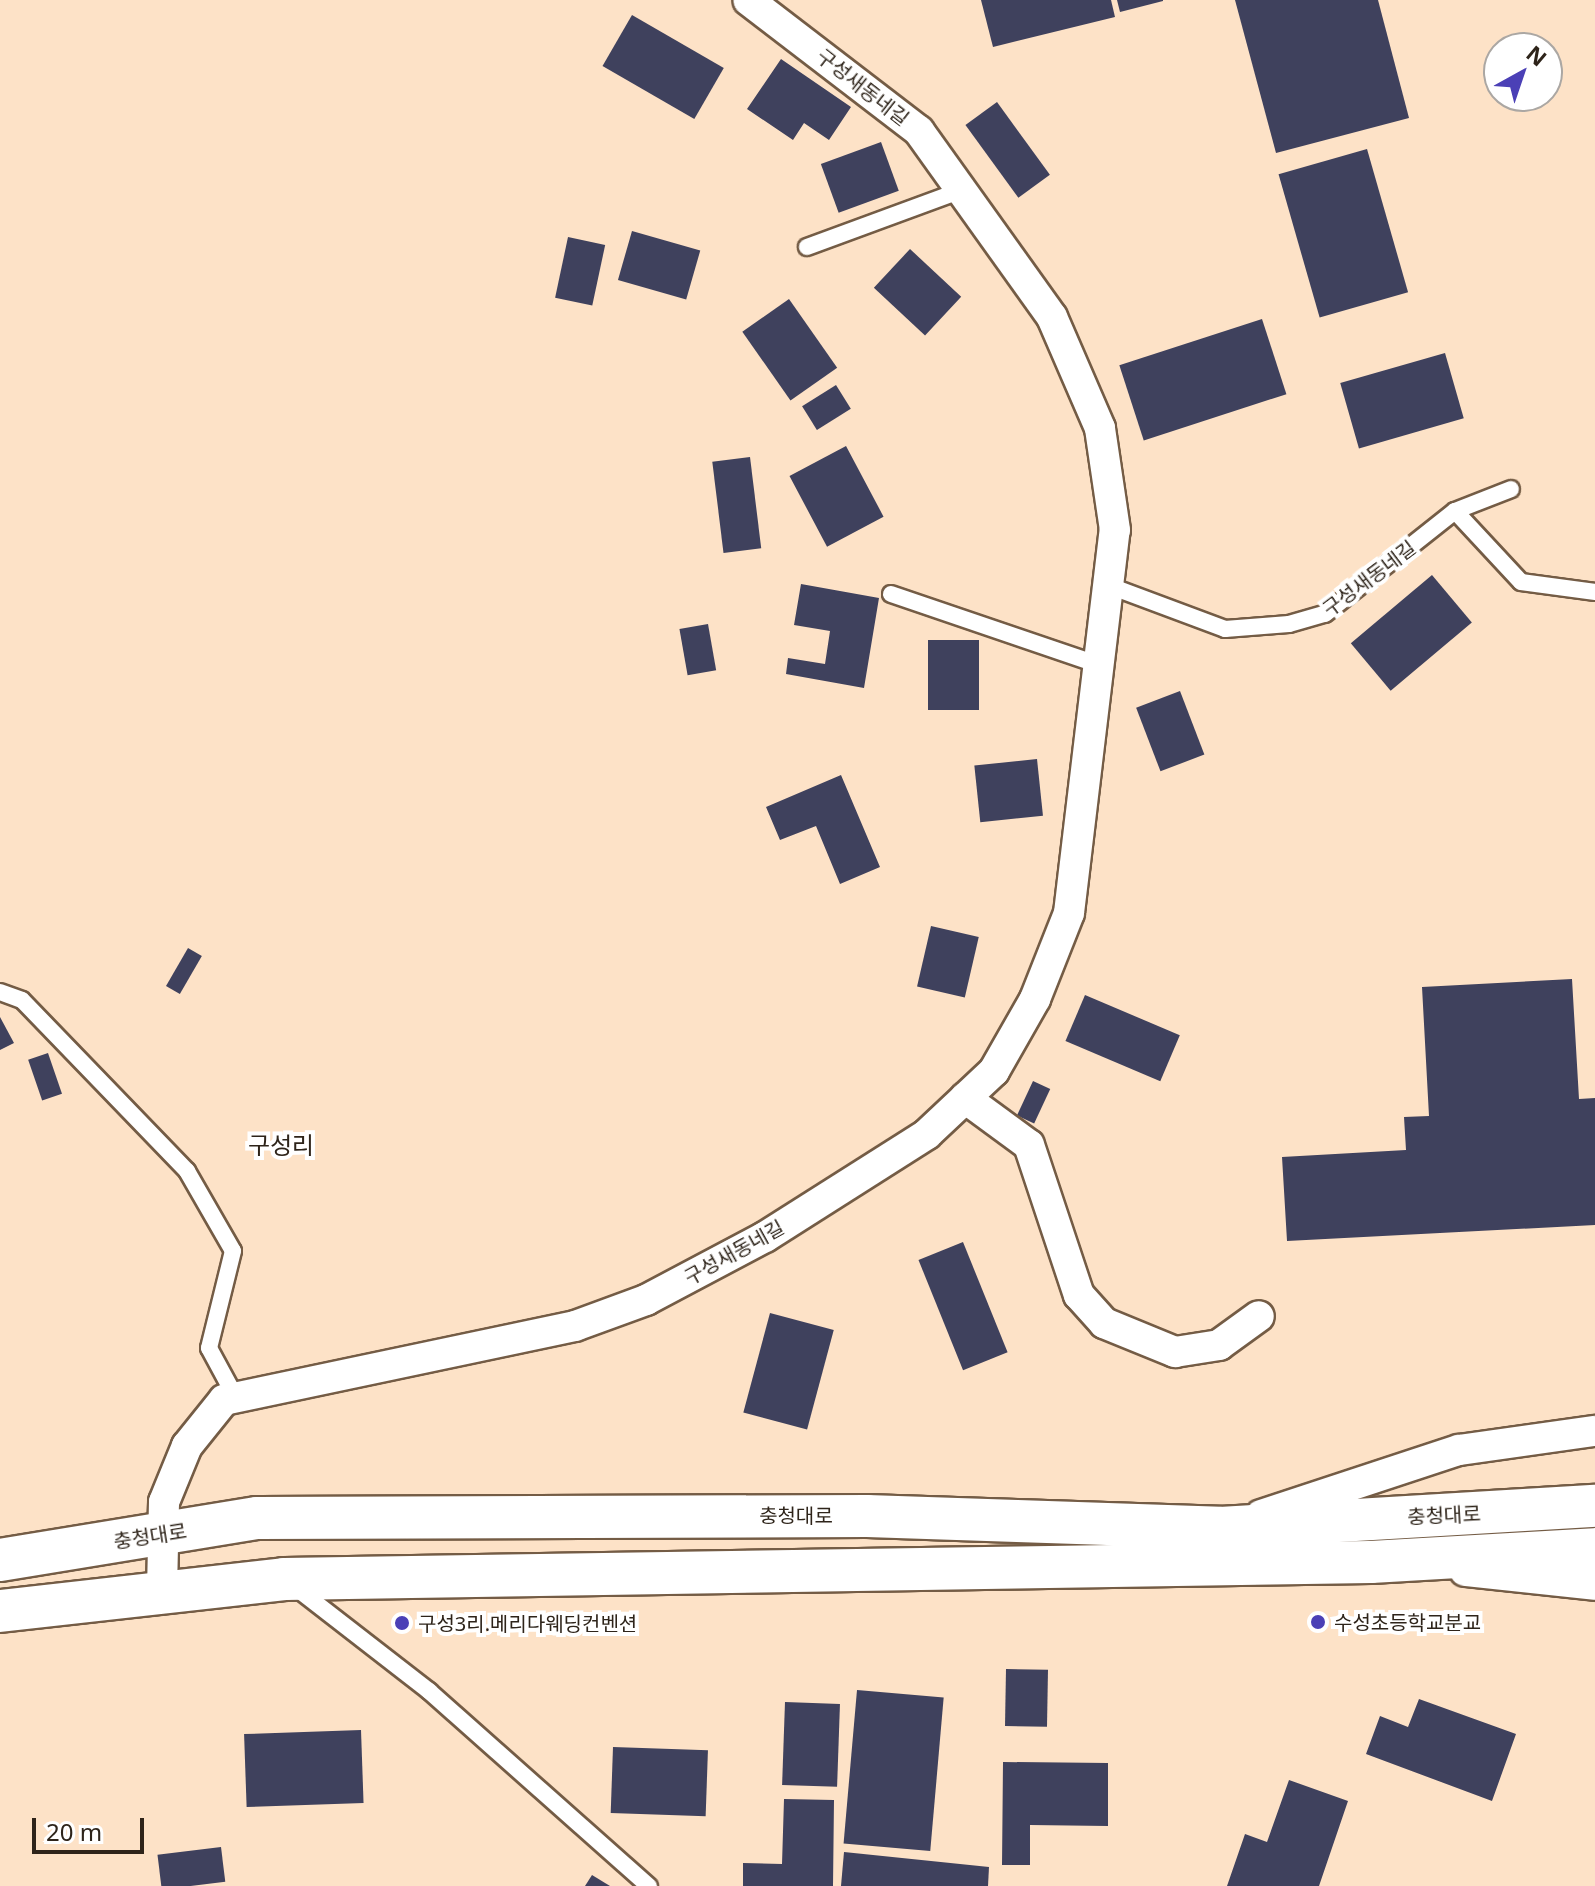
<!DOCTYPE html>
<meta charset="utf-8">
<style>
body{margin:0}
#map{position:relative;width:1595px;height:1886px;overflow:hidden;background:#fde2c7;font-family:"Noto Sans","Noto Sans KR",sans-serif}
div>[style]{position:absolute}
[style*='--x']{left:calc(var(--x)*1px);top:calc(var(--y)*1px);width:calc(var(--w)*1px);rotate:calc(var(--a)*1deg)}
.building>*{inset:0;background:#3f415d;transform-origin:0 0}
.roads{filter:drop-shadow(2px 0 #745c45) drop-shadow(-2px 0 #745c45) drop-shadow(0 2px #745c45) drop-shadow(0 -2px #745c45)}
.service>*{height:16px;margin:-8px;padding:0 8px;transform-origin:8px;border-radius:8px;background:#fff}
.minor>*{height:30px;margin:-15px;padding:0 15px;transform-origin:15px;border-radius:15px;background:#fff}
.secondary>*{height:42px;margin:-21px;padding:0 21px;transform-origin:21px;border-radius:21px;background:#fff}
.dots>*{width:22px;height:22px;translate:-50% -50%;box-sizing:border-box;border:4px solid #fff;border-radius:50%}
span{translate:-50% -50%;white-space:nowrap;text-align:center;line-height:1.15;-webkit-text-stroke:8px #fff;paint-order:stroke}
.street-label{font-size:20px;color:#2e241a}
.poi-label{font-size:20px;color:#2e241a}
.left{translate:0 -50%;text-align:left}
.quarter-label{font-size:24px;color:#2e241a}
.north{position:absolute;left:1483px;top:32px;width:80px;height:80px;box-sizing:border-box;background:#fff;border:2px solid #aba7a3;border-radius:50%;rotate:40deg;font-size:22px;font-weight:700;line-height:32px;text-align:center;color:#2e241a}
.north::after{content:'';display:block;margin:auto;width:28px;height:36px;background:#4b40b6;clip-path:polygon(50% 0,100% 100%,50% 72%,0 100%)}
.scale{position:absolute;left:32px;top:1818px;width:112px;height:36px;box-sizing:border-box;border:4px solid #2e241a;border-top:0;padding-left:10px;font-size:24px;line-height:28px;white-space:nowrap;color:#2e241a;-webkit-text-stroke:6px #fff;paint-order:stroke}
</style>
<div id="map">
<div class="building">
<i style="clip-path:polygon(981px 0,1111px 0,1115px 17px,993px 47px)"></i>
<i style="clip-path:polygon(1117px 0,1163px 0,1163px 1px,1120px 12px)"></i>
<i style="clip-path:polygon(1235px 0,1378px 0,1409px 118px,1276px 153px)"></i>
<i style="left:632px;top:15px;width:106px;height:59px;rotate:30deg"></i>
<i style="clip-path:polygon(781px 59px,851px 107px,829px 140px,804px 123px,793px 140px,747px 109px)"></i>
<i style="left:997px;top:102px;width:90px;height:39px;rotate:54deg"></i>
<i style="left:881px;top:142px;width:52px;height:64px;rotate:70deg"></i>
<i style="left:1367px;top:149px;width:149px;height:92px;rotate:74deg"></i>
<i style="left:632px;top:231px;width:71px;height:51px;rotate:16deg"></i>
<i style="left:568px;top:237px;width:38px;height:62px;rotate:12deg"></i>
<i style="left:910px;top:249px;width:70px;height:53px;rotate:43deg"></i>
<i style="left:789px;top:299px;width:84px;height:57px;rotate:55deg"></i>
<i style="left:1262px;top:319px;width:79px;height:150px;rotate:72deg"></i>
<i style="left:1445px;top:353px;width:68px;height:109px;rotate:74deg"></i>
<i style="left:836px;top:385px;width:28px;height:40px;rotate:58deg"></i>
<i style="left:846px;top:446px;width:80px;height:64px;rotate:62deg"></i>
<i style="left:750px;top:457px;width:92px;height:38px;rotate:83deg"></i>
<i style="left:1432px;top:575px;width:62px;height:106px;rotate:50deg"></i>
<i style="clip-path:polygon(801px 584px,879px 598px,864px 688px,786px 674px,788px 658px,825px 664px,830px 631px,794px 625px)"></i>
<i style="left:708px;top:624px;width:47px;height:29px;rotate:80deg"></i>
<i style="left:928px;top:640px;width:51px;height:70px"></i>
<i style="left:1180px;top:691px;width:68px;height:47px;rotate:69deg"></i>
<i style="left:1037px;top:759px;width:57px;height:63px;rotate:84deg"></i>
<i style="clip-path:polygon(841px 775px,880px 867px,840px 884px,816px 826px,780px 840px,766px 807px)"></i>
<i style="left:931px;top:926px;width:49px;height:62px;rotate:13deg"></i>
<i style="left:188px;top:948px;width:16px;height:44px;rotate:30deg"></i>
<i style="clip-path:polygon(1572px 979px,1579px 1099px,1595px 1098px,1595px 1225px,1287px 1241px,1282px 1157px,1406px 1150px,1404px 1117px,1429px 1116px,1422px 987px)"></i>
<i style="left:1085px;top:995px;width:103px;height:50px;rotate:23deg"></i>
<i style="clip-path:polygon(0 1017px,14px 1043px,0 1050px)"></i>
<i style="left:48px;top:1053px;width:43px;height:21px;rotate:71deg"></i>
<i style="left:1033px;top:1081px;width:19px;height:38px;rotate:25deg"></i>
<i style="left:963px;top:1242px;width:119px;height:48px;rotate:68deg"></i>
<i style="left:770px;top:1313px;width:66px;height:103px;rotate:15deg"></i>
<i style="left:1006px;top:1669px;width:42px;height:57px;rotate:1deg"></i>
<i style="left:857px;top:1690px;width:87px;height:154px;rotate:5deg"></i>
<i style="clip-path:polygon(1419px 1699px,1516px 1734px,1492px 1801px,1366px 1754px,1380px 1716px,1408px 1727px)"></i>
<i style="left:785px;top:1702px;width:55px;height:83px;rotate:2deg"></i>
<i style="left:361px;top:1730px;width:73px;height:117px;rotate:88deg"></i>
<i style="left:613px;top:1747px;width:95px;height:66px;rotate:2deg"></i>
<i style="clip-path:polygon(1003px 1762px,1108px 1763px,1108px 1826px,1030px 1825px,1030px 1865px,1002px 1865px)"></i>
<i style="clip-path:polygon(1289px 1780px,1348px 1801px,1319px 1886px,1227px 1886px,1245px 1834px,1267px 1842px)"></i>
<i style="clip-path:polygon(784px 1799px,834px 1800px,833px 1886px,743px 1886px,743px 1863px,782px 1864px)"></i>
<i style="left:221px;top:1847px;width:35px;height:64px;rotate:83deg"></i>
<i style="clip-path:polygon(844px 1852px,989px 1867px,988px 1886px,841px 1886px)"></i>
<i style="clip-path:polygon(592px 1875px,610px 1886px,585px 1886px)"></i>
</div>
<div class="roads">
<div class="service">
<i style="--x:807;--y:247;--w:165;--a:-20.2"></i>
<i style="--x:1455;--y:511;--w:60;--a:-21.4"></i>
<i style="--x:1110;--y:586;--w:123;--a:20.5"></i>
<i style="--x:1225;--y:629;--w:64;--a:-4.5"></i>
<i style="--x:1289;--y:624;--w:37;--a:-16"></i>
<i style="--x:1325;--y:614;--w:166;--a:-38.4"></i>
<i style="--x:1455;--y:511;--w:97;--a:47.1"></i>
<i style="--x:1521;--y:582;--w:75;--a:7.7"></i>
<i style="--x:891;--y:594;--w:223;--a:18.8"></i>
<i style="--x:0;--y:992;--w:23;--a:20"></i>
<i style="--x:22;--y:1000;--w:238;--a:46"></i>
<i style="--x:187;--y:1171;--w:92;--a:60.1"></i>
<i style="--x:233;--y:1251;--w:100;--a:103.9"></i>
<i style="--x:209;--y:1348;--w:57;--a:61.6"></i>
<i style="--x:295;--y:1587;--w:170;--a:37.8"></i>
<i style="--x:429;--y:1691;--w:294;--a:41.6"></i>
</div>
<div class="minor">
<i style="--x:965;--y:1098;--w:79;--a:36.3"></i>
<i style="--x:1029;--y:1145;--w:158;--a:71.6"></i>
<i style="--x:1079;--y:1295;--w:38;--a:48"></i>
<i style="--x:1104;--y:1323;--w:77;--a:22.2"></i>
<i style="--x:1175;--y:1352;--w:45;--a:-9"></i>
<i style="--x:1219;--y:1345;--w:49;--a:-35.9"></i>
<i style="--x:1261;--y:1515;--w:208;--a:-18.2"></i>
<i style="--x:1459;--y:1450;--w:137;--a:-8"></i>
<i style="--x:1465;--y:1571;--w:131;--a:6.1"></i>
<i style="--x:162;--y:1590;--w:88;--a:-88.7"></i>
<i style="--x:164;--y:1502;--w:61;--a:-67.7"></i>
<i style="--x:187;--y:1446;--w:59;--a:-51.2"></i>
<i style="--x:224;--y:1400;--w:359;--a:-11.9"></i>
<i style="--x:575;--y:1326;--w:76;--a:-20.1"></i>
<i style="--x:646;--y:1300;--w:135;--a:-27.9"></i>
<i style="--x:765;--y:1237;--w:192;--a:-32.4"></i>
<i style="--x:927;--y:1134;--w:92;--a:-43.2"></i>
<i style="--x:994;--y:1071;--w:83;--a:-60.3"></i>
<i style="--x:1035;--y:999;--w:92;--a:-68.4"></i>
<i style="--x:1069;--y:913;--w:386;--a:-83.2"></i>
<i style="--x:1115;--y:530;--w:103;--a:-98.4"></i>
<i style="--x:1100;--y:428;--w:121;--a:-113.4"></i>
<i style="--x:1052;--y:317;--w:229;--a:-125.6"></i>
<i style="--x:919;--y:131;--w:215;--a:-142.5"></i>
</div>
<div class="secondary">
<i style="--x:0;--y:1560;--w:260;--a:-9.3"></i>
<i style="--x:257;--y:1518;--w:610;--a:-0.19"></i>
<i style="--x:867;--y:1516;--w:353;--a:1.9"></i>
<i style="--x:1220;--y:1528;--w:376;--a:-3.4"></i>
<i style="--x:0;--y:1611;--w:286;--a:-6.4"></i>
<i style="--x:284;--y:1579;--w:1087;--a:-0.9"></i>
<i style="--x:1371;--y:1562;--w:224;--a:-3.3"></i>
</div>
</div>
<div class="dots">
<i style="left:1318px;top:1622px;background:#4b40b6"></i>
<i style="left:402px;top:1623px;background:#4b40b6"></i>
</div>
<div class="street-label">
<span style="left:863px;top:87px;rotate:38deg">구성새동네길</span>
<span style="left:1369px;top:578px;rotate:-37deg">구성새동네길</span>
<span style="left:734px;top:1252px;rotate:-29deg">구성새동네길</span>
<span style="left:796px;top:1515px">충청대로</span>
<span style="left:1444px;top:1515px;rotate:-3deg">충청대로</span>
<span style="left:150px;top:1536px;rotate:-9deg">충청대로</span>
</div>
<div class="poi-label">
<span class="left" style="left:1334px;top:1622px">수성초등학교분교</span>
<span class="left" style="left:418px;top:1623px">구성3리.메리다웨딩컨벤션</span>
</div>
<div class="quarter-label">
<span style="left:281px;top:1145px">구성리</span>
</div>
<div class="north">N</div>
<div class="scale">20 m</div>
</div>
